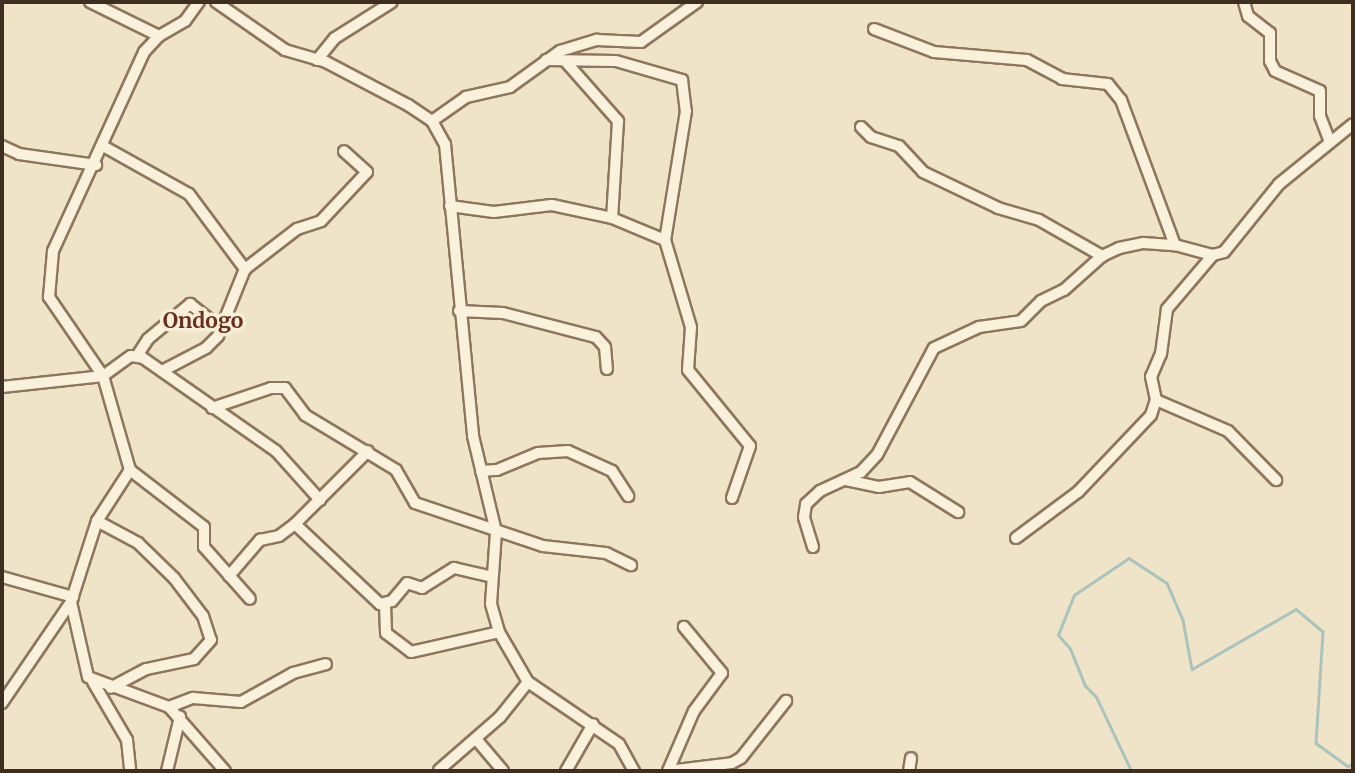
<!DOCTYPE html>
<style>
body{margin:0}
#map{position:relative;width:1355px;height:773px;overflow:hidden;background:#f0e4c8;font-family:Merriweather,serif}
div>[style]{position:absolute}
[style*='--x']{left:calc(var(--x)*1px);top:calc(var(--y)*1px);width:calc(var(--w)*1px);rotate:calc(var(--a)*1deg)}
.stream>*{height:2.5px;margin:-1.25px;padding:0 1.25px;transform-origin:1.25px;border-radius:1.25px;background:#a9c4bc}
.roads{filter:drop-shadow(2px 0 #8d765c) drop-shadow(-2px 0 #8d765c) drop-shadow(0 2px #8d765c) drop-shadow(0 -2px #8d765c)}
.minor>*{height:10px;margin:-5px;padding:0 5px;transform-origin:5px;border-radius:5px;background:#faf1dc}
span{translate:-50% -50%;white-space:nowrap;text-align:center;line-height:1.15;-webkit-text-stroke:7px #f7eed8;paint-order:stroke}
.quarter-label{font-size:21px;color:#6b2e1e;font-weight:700}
.frame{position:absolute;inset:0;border:4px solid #3d2e20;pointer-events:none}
</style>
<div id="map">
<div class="stream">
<i style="--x:1131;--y:771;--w:82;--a:-115.3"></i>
<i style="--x:1096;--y:697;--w:16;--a:-135"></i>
<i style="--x:1085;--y:686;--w:40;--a:-112"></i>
<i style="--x:1070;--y:649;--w:18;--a:-131"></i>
<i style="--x:1058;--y:635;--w:43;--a:-68.2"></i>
<i style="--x:1074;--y:595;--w:66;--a:-33.9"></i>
<i style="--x:1129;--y:558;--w:45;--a:33.3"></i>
<i style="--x:1167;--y:583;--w:40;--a:66.6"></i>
<i style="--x:1183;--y:620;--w:50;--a:79.6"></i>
<i style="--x:1192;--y:669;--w:120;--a:-30"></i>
<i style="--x:1296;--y:609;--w:35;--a:40"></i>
<i style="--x:1323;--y:632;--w:111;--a:93.6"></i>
<i style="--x:1316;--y:743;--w:39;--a:36"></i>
<i style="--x:1348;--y:766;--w:5;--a:-22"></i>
</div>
<div class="roads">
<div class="minor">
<i style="--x:90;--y:2;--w:77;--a:26.2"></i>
<i style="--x:216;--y:2;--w:84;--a:34.8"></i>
<i style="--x:285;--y:50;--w:43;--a:16.3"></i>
<i style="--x:326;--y:62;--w:93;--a:27.7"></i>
<i style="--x:408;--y:105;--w:29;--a:34"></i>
<i style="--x:432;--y:121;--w:26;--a:61"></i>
<i style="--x:445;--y:144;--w:293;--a:84.5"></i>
<i style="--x:473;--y:436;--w:99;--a:76.5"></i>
<i style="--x:496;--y:532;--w:72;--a:94"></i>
<i style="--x:491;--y:604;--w:29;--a:74"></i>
<i style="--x:499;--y:632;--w:58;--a:59.9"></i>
<i style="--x:528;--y:682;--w:110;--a:34.3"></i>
<i style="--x:619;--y:744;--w:31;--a:61"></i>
<i style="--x:1244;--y:2;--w:15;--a:74"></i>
<i style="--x:1248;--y:16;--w:28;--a:38"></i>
<i style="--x:1270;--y:33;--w:28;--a:90"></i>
<i style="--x:1270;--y:61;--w:11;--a:63"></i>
<i style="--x:1275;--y:71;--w:49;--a:24"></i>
<i style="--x:1320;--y:91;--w:25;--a:90"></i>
<i style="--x:1320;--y:116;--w:28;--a:69"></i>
<i style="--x:874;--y:29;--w:64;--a:21"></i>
<i style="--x:934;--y:52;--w:93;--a:4.9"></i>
<i style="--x:1027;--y:60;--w:40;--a:28"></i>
<i style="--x:1062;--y:79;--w:46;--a:6.2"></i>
<i style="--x:1108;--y:84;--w:21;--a:51"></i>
<i style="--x:1121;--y:100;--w:155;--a:69.6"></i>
<i style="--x:317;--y:60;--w:28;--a:-51"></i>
<i style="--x:335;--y:38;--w:67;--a:-32.3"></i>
<i style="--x:546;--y:60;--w:70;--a:0.8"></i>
<i style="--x:616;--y:61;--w:69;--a:16.1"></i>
<i style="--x:682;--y:80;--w:31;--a:83"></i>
<i style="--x:686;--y:111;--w:131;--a:99.2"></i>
<i style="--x:566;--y:62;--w:79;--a:48.6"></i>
<i style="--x:618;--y:121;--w:97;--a:93.5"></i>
<i style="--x:432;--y:121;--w:42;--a:-35.2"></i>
<i style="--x:466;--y:97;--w:45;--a:-12.8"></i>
<i style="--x:510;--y:87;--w:62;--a:-35.8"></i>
<i style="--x:560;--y:51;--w:39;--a:-17"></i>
<i style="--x:597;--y:40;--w:44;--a:2.6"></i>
<i style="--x:641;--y:42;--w:69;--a:-35.5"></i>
<i style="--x:861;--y:127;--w:14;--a:45"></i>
<i style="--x:871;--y:137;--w:29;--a:18"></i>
<i style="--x:899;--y:146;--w:35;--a:47"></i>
<i style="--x:923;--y:172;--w:83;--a:25.6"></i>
<i style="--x:998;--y:208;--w:43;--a:16.3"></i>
<i style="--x:1039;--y:220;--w:73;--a:29.7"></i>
<i style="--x:2;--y:146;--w:19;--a:25"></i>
<i style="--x:19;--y:154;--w:78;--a:8.1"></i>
<i style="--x:103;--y:146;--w:98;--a:29.2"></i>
<i style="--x:189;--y:194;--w:94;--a:53.3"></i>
<i style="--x:450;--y:206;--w:44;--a:7.8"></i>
<i style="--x:494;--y:212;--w:58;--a:-6.9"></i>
<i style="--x:552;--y:205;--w:61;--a:12.2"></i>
<i style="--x:612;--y:218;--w:57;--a:22.5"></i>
<i style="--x:665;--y:240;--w:91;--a:73.4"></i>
<i style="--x:691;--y:327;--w:43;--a:94"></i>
<i style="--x:688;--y:370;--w:98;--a:50.8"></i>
<i style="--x:750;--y:446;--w:55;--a:109.1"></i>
<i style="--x:459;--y:311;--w:44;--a:2.6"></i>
<i style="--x:503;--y:313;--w:96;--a:14.5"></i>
<i style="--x:596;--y:337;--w:13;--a:48"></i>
<i style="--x:605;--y:347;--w:22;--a:85"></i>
<i style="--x:137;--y:356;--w:20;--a:-57"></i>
<i style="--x:148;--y:339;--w:55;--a:-39.8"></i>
<i style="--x:190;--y:304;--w:36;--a:38"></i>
<i style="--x:162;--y:371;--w:50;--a:-27.6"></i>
<i style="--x:206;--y:348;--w:17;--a:-45"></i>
<i style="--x:218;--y:336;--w:72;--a:-68.1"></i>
<i style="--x:245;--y:269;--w:66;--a:-37.6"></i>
<i style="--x:297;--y:229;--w:25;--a:-18"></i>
<i style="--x:321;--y:221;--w:67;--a:-46.8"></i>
<i style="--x:367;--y:172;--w:31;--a:-138"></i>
<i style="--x:2;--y:387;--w:102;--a:-6.2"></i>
<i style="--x:103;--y:376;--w:34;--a:-36"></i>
<i style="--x:131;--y:356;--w:12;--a:9"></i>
<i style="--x:143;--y:358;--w:162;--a:35"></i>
<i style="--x:276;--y:451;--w:66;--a:48.1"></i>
<i style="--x:1156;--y:400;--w:78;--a:23.3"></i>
<i style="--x:1228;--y:431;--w:69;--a:45.6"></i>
<i style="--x:212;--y:408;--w:62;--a:-18.7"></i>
<i style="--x:271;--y:388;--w:14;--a:0"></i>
<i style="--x:285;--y:388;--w:34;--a:53"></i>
<i style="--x:305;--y:415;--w:106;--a:31.1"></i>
<i style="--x:396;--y:470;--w:38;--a:60"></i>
<i style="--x:415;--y:503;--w:135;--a:18.6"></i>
<i style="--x:543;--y:546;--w:63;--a:6.3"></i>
<i style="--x:606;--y:553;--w:28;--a:26"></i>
<i style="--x:130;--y:470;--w:93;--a:37.6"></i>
<i style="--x:204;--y:527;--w:20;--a:90"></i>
<i style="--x:204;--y:547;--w:69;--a:48.5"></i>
<i style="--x:481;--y:471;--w:16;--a:-4"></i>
<i style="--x:497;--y:470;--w:44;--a:-22.5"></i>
<i style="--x:538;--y:453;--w:30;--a:-4"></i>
<i style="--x:568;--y:451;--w:48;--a:24.4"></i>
<i style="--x:612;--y:471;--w:30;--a:57"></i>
<i style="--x:846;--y:480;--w:34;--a:12"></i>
<i style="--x:879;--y:487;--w:31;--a:-9"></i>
<i style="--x:910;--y:482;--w:57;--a:32"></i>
<i style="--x:97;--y:521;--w:47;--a:28.2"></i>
<i style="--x:138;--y:543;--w:50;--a:44.2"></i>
<i style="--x:174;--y:578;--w:48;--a:52.7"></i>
<i style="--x:203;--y:616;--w:25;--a:72"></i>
<i style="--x:211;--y:640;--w:25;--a:132"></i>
<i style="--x:194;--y:659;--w:49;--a:168.2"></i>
<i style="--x:146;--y:669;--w:40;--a:152"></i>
<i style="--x:295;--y:524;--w:117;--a:43.3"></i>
<i style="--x:380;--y:604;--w:12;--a:-14"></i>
<i style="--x:392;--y:601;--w:23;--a:-50"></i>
<i style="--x:407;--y:583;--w:16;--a:18"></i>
<i style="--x:422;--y:588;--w:38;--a:-32"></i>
<i style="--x:454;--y:568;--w:36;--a:13"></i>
<i style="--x:1016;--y:538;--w:77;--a:-36.6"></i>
<i style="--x:1078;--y:492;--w:106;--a:-46.5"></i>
<i style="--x:1151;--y:415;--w:16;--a:-72"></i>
<i style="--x:1156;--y:400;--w:24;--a:-102"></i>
<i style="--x:1151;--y:377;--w:25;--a:-67"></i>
<i style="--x:1161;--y:354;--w:45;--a:-82.4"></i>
<i style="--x:1167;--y:309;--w:71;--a:-49.6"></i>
<i style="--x:813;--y:547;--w:31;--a:-107"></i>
<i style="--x:804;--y:517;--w:13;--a:-81"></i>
<i style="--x:806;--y:504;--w:19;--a:-43"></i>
<i style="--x:820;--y:491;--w:45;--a:-24.9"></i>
<i style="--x:861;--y:472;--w:23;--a:-47"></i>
<i style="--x:877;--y:455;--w:121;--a:-62"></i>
<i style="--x:934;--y:348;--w:50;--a:-25"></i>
<i style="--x:979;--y:327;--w:42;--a:-8.1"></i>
<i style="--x:1021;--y:321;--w:28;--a:-45"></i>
<i style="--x:1041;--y:301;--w:25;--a:-26"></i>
<i style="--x:1064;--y:290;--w:51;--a:-41.8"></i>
<i style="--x:1102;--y:256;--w:19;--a:-25"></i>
<i style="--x:1119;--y:248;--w:25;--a:-12"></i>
<i style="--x:1143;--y:243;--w:32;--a:4"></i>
<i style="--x:1175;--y:245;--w:39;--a:15"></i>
<i style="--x:1213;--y:255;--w:11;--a:-15"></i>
<i style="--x:1224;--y:252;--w:87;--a:-51"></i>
<i style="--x:1279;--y:184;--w:95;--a:-39"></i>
<i style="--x:229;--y:576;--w:48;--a:-49.3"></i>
<i style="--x:260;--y:540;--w:19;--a:-12"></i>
<i style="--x:279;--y:536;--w:20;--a:-37"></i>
<i style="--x:295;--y:524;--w:103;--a:-45"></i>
<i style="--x:2;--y:577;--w:74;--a:15.7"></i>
<i style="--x:71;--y:602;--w:77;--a:77.2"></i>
<i style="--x:88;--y:677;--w:86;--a:20.3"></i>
<i style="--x:169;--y:707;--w:85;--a:48.8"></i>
<i style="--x:385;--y:604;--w:29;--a:88"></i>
<i style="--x:386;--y:633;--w:31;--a:37"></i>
<i style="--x:411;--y:652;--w:90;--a:-12.8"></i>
<i style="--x:93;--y:682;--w:67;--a:59.6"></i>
<i style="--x:127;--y:740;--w:31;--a:84"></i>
<i style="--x:2;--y:703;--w:122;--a:-55.7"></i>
<i style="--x:71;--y:602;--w:85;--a:-72.2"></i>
<i style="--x:97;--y:521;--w:61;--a:-57.1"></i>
<i style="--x:130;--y:470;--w:98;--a:-106"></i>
<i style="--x:103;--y:376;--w:96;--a:-124.4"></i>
<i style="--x:49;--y:297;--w:46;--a:-85"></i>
<i style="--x:53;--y:251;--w:219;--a:-65.4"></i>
<i style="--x:144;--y:52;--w:22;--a:-47"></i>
<i style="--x:159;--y:36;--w:30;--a:-30"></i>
<i style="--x:185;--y:21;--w:24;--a:-54"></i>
<i style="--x:169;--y:707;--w:26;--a:-21"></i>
<i style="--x:193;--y:698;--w:48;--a:4.8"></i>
<i style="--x:241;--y:702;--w:60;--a:-29.1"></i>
<i style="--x:293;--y:673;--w:34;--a:-15"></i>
<i style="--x:476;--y:739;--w:42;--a:49.8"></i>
<i style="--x:439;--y:770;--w:81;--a:-41"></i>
<i style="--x:500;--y:717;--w:45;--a:-51.3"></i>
<i style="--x:167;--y:771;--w:56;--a:-76.5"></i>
<i style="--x:566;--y:771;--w:54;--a:-60.1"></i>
<i style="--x:668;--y:771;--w:65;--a:-66.6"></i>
<i style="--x:694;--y:711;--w:47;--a:-53.6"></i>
<i style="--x:722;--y:673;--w:60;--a:-129.6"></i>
<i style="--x:668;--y:771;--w:64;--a:-7.1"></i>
<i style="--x:732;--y:763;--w:10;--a:-29"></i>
<i style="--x:741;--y:758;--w:73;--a:-51.7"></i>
<i style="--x:909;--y:771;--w:13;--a:-81"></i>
</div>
</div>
<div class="quarter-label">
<span style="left:203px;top:321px">Ondogo</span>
</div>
<div class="frame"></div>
</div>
